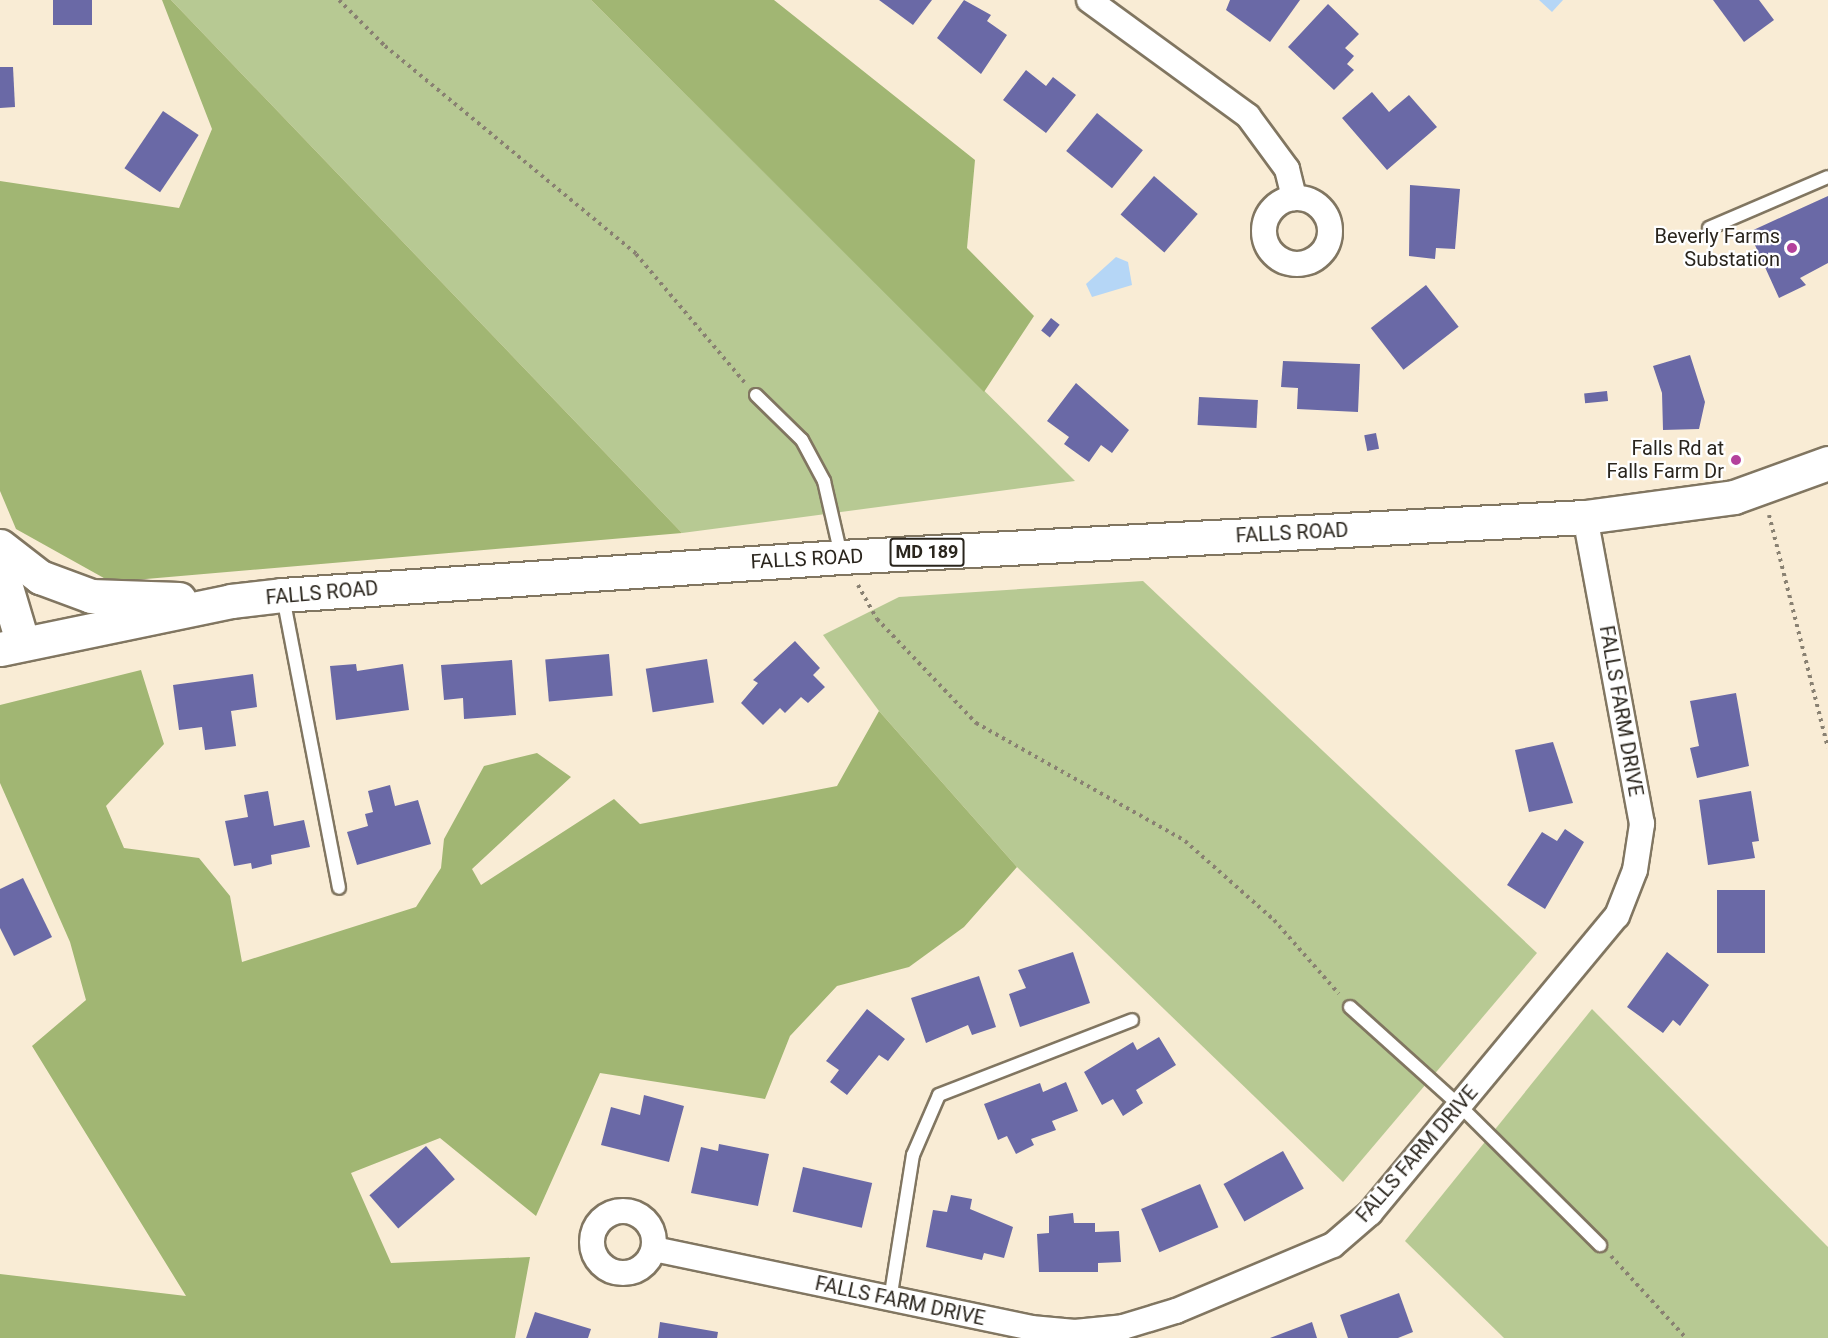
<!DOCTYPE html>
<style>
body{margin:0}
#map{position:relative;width:1828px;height:1338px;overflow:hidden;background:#f9ecd5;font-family:Roboto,sans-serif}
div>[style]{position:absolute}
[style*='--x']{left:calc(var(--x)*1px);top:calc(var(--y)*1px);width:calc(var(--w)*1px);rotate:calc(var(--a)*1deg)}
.green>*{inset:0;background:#b7c993}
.forest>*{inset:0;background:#a1b673}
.water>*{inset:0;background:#b5d6f6}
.building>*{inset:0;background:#6a69a6;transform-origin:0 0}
.path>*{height:4px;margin-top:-2px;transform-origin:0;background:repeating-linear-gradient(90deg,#898172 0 3px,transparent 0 7.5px)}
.roads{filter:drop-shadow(2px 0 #817661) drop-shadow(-2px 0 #817661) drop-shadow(0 2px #817661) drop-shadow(0 -2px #817661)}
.service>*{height:12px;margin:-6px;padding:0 6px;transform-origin:6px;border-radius:6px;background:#fff}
.minor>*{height:24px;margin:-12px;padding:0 12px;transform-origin:12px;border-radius:12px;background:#fff}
.minor>.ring{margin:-12px;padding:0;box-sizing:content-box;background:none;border:24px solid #fff;border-radius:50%}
.primary>*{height:33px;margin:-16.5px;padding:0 16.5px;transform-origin:16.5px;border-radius:16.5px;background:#fff}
.dots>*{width:16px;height:16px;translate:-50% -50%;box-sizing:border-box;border:3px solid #fff;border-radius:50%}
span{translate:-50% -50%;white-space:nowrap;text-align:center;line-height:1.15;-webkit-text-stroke:4.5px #fff;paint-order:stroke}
.shield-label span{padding:2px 4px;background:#fff;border:2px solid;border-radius:4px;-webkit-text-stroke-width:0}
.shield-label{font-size:18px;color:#2a251d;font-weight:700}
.poi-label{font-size:20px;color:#2a251d}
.right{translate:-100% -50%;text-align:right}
.street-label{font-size:20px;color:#2a251d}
</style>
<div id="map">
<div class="green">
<i style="clip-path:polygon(171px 0,591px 0,1075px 481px,682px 533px)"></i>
<i style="clip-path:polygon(1143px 581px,1537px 953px,1343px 1182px,1017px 867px,879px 711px,823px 635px,899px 597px)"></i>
<i style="clip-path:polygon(1592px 1009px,1828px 1247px,1828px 1338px,1504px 1338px,1405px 1241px)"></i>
</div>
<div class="forest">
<i style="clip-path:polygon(162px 0,171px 0,682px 533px,111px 582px,16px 529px,0 491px,0 181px,179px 208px,212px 129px)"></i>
<i style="clip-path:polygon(591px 0,774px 0,975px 160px,967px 248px,1034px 316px,984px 392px)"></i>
<i style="clip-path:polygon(141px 670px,164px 744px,106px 806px,124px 848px,199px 858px,230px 896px,242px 962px,416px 907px,441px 868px,444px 839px,484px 766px,537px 753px,571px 777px,472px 869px,481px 885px,614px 799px,640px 824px,837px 786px,879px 711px,1017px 867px,964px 927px,909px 967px,837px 986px,790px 1036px,765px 1099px,600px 1073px,536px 1216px,440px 1138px,351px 1173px,391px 1263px,530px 1257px,515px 1338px,0 1338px,0 1274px,186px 1296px,32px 1046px,86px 1000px,70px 942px,0 783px,0 705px)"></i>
</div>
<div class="water">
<i style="clip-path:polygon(1539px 0,1563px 0,1552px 12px)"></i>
<i style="clip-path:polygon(1116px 257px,1128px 262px,1132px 285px,1092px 297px,1086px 284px)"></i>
</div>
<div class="building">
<i style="left:53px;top:0;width:39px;height:25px"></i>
<i style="clip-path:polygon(879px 0,932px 0,913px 25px)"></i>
<i style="clip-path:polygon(964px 0,991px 15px,987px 21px,1007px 35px,981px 74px,937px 38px)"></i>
<i style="clip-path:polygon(1230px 0,1300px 0,1270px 42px,1226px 10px)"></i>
<i style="clip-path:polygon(1713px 0,1759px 0,1774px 20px,1744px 42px)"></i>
<i style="clip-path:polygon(1328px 4px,1359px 34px,1345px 48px,1354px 56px,1347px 64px,1354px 70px,1334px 90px,1288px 47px)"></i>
<i style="clip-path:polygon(0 67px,13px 67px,15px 107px,0 108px)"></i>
<i style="clip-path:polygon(1026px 70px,1046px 86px,1053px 77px,1076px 95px,1046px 133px,1003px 100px)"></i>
<i style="clip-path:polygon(1372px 92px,1389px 112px,1409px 95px,1437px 127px,1387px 170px,1342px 118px)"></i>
<i style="left:163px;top:111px;width:43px;height:69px;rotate:34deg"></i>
<i style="left:1097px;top:113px;width:59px;height:49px;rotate:39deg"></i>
<i style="left:1154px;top:176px;width:58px;height:51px;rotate:41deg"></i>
<i style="clip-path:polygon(1410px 185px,1460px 189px,1455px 249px,1436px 248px,1435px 259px,1409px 256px)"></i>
<i style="clip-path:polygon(1828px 196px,1828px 263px,1800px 278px,1806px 285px,1779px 298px,1749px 232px)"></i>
<i style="left:1426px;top:285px;width:53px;height:70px;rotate:52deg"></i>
<i style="left:1051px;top:318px;width:11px;height:16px;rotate:38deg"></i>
<i style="clip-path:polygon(1690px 355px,1705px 402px,1699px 429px,1663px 430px,1662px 393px,1653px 366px)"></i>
<i style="clip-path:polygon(1283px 361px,1360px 364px,1358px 412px,1297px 409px,1298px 388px,1281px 387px)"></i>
<i style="clip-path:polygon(1076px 383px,1129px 430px,1112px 453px,1101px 445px,1089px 462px,1064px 444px,1069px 437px,1047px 421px)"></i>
<i style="left:1607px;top:391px;width:10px;height:23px;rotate:84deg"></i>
<i style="left:1199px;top:397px;width:59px;height:28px;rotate:3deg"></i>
<i style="left:1376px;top:433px;width:16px;height:12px;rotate:79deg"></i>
<i style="clip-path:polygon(795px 641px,820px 668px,813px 675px,825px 687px,808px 703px,801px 697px,785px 713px,780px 708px,763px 725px,741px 703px,758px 683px,753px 680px)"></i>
<i style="left:609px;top:654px;width:42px;height:64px;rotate:85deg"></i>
<i style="left:707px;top:659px;width:44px;height:62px;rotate:81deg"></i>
<i style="clip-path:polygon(512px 660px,516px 715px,464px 719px,463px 698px,444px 700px,441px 665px)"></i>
<i style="clip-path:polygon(356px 664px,357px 671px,403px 664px,409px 710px,336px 720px,330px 666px)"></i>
<i style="clip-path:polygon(253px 674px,257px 707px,231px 711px,236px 746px,205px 750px,202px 727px,179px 730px,173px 685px)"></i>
<i style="clip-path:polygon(1736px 693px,1749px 766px,1697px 778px,1690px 748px,1699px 746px,1690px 701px)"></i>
<i style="clip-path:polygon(1553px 742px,1573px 803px,1529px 812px,1515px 750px)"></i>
<i style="clip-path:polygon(390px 785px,395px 806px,418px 800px,431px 844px,357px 865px,347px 832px,368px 826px,365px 814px,373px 812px,368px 791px)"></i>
<i style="clip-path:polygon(268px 791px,274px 826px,304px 820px,310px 847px,271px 855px,272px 864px,252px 869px,251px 863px,234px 866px,225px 821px,248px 817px,244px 795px)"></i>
<i style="clip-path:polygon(1751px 791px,1759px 841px,1752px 842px,1755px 858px,1708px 865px,1699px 800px)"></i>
<i style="clip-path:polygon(1565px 829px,1584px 842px,1545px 909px,1507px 885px,1542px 832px,1557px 841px)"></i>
<i style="clip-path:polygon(23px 878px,52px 937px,14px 956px,0 928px,0 889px)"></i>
<i style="left:1717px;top:890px;width:48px;height:63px"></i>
<i style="clip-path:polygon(1073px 952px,1090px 1003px,1020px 1027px,1009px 994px,1026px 988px,1018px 970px)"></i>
<i style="clip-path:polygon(1667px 952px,1709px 985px,1680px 1026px,1673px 1020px,1663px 1033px,1627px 1007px)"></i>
<i style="clip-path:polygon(979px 976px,996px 1027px,972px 1035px,968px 1025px,926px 1043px,911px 998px)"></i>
<i style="clip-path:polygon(867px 1009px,905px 1039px,888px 1061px,879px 1055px,847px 1095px,830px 1082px,839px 1070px,826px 1061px)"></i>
<i style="clip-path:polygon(1159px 1037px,1176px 1065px,1136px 1090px,1143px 1103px,1123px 1116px,1113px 1099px,1102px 1105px,1084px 1072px,1133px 1042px,1137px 1050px)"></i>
<i style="clip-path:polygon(1066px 1082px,1078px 1111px,1052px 1121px,1056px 1130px,1031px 1139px,1034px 1145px,1016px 1154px,1007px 1136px,998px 1140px,984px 1104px,1040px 1083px,1043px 1092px)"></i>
<i style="clip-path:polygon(644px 1095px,684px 1106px,669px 1162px,601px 1145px,611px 1107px,640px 1115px)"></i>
<i style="clip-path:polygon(719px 1144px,769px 1154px,758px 1206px,691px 1193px,701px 1147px,718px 1151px)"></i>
<i style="left:426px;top:1146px;width:44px;height:75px;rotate:49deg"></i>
<i style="left:1283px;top:1151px;width:43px;height:68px;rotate:61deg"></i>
<i style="left:803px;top:1167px;width:71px;height:46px;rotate:13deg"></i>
<i style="left:1200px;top:1184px;width:47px;height:64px;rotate:67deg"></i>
<i style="clip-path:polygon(951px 1195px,972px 1199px,970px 1209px,1013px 1227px,1004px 1258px,984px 1253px,982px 1260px,926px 1247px,933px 1210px,947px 1212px)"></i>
<i style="clip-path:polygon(1073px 1213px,1074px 1223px,1095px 1223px,1095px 1232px,1119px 1231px,1121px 1262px,1098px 1263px,1098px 1272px,1039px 1272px,1037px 1234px,1049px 1233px,1049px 1216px)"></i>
<i style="clip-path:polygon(1399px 1293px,1413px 1332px,1398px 1338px,1348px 1338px,1340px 1315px)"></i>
<i style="clip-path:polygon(535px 1312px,591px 1329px,588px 1338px,526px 1338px)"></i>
<i style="clip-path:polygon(660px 1322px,718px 1332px,717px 1338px,658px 1338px)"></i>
<i style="clip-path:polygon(1312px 1322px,1317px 1338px,1270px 1338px)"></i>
</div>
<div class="path">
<i style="--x:339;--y:0;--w:65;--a:45"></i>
<i style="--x:385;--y:46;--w:326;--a:39.6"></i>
<i style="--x:636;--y:254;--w:169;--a:49.8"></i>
<i style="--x:1769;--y:515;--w:240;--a:75.8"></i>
<i style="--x:858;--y:585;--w:39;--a:61"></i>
<i style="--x:877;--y:619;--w:144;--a:46.4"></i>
<i style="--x:976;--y:723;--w:240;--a:29.4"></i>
<i style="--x:1185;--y:841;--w:119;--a:41.6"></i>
<i style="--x:1274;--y:920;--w:98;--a:48.7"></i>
<i style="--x:1611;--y:1256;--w:111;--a:47.6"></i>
</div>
<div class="roads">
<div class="service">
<i style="--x:1709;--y:228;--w:129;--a:-23.2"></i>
<i style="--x:756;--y:395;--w:64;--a:44.4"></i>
<i style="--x:802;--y:440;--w:47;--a:61.8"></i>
<i style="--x:824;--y:481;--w:76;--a:77.1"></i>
<i style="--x:283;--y:597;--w:296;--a:79.1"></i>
<i style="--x:1350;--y:1007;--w:147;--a:42"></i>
<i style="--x:1459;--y:1105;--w:199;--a:44.8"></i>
<i style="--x:890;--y:1300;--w:147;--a:-81"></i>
<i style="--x:913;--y:1155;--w:65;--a:-66.6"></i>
<i style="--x:939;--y:1095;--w:207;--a:-21.2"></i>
</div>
<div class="minor">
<i style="--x:1089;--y:0;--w:197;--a:36.1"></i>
<i style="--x:1248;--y:116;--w:66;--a:53.7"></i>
<i style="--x:1287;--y:169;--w:30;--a:76"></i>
<i class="ring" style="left:1264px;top:198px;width:42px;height:42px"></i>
<i class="ring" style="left:592px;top:1211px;width:38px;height:38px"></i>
<i style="--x:654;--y:1249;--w:385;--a:11.8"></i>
<i style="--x:1031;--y:1328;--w:44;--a:5.2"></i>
<i style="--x:1075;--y:1332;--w:48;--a:-5.9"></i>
<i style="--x:1123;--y:1327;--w:55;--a:-16.8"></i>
<i style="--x:1176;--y:1311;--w:170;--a:-22.8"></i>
<i style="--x:1333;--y:1245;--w:49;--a:-40.9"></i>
<i style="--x:1370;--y:1213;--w:386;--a:-50.3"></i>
<i style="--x:1617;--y:916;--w:49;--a:-68.6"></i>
<i style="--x:1635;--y:870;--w:47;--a:-81.3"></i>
<i style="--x:1642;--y:824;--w:312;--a:-100.5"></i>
</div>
<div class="primary">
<i style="--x:0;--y:546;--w:51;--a:37.8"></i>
<i style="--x:40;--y:577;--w:54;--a:20.4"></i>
<i style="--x:91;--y:596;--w:88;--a:2"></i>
<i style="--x:0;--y:567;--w:80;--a:73.4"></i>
<i style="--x:0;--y:649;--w:236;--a:-11.7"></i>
<i style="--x:231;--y:601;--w:51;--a:-6.7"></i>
<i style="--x:282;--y:595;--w:560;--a:-3.89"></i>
<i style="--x:841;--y:557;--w:745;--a:-3.08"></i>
<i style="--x:1585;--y:517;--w:150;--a:-7.6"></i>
<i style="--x:1734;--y:497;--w:100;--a:-19.9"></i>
</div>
</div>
<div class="dots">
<i style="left:1792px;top:248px;background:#b4419c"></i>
<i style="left:1736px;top:460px;background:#b4419c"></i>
</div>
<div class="shield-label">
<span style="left:927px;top:552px">MD 189</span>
</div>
<div class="poi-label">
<span class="right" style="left:1780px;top:248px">Beverly Farms<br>Substation</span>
<span class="right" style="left:1724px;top:460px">Falls Rd at<br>Falls Farm Dr</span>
</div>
<div class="street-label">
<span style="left:1292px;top:533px;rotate:-3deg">FALLS ROAD</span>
<span style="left:807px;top:559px;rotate:-3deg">FALLS ROAD</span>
<span style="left:322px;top:593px;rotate:-5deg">FALLS ROAD</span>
<span style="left:1621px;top:711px;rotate:80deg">FALLS FARM DRIVE</span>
<span style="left:1417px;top:1154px;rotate:-49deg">FALLS FARM DRIVE</span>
<span style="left:900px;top:1301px;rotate:12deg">FALLS FARM DRIVE</span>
</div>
</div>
